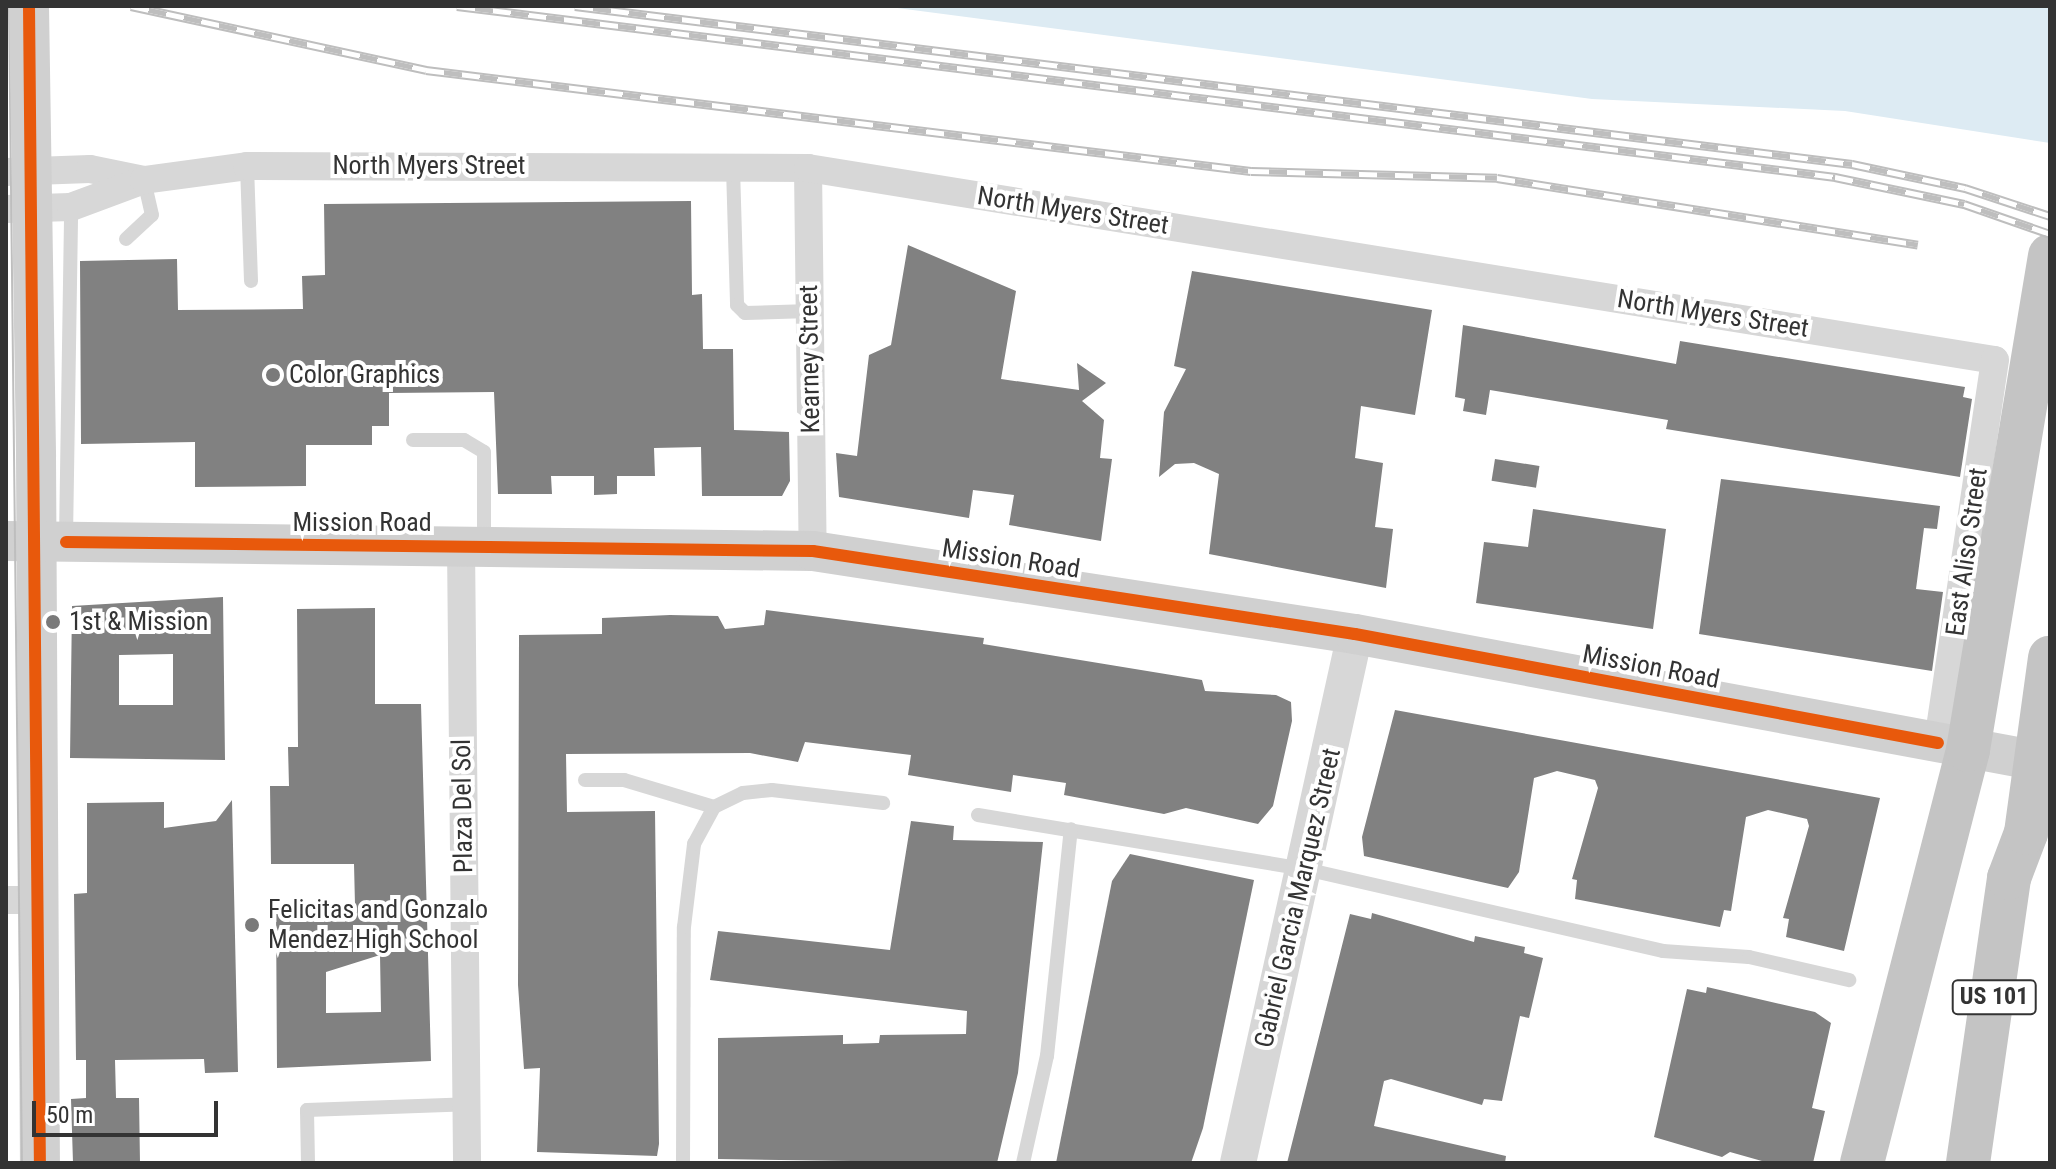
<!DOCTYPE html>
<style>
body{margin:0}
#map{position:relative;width:2056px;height:1169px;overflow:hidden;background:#fff;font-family:"Roboto Condensed",sans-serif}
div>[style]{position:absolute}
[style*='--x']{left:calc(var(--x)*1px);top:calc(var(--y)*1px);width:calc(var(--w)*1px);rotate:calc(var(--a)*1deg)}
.water>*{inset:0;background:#ddebf3}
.building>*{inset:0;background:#818181;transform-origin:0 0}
.service>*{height:14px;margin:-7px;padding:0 7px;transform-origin:7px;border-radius:7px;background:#d7d7d7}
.minor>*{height:28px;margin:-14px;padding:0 14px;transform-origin:14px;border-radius:14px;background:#d7d7d7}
.tertiary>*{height:36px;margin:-18px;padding:0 18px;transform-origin:18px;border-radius:18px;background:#d7d7d7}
.secondary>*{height:40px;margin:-20px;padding:0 20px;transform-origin:20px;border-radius:20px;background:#d0d0d0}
.motorway>*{height:44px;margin:-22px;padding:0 22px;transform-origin:22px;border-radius:22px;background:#c4c4c4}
.tram>*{height:2px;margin:-1px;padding:0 1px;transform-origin:1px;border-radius:1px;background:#bebebe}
.rail>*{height:9px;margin-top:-4.5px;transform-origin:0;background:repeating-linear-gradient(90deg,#fff 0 18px,#bebebe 0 36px);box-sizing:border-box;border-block:2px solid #bebebe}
.secondary-bridge>*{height:40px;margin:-20px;padding:0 20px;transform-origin:20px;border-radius:20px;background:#d0d0d0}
.motorway-bridge>*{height:44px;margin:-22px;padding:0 22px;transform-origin:22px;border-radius:22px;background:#c4c4c4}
.cycleway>*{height:12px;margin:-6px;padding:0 6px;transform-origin:6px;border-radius:6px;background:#e8590c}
.dots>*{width:22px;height:22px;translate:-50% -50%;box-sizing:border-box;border:4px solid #fff;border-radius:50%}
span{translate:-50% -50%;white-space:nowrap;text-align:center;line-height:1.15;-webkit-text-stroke:8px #fff;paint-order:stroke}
.shield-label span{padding:2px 6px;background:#fff;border:2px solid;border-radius:6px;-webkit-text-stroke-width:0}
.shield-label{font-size:24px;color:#333;font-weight:700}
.street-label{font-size:26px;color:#333}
.poi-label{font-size:26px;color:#333}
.left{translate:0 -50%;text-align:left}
.frame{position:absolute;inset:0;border:8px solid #333;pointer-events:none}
.scale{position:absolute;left:32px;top:1101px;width:186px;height:36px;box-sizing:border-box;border:4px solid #333;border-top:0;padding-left:10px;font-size:24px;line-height:28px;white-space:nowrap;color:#333;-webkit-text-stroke:6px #fff;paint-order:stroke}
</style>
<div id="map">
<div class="water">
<i style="clip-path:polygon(882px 6px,2050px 6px,2050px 143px,1845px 111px,1592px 99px)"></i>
</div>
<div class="building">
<i style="clip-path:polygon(691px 201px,692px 295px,702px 294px,703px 349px,733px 349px,734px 430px,789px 432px,790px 481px,782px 496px,702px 496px,701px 447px,654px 448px,655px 476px,617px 476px,617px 494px,594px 495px,594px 476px,551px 476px,552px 494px,498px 494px,494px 392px,389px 393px,389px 426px,372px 426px,372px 445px,306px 445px,306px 486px,195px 487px,195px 442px,81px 444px,80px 261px,177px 259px,178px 310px,303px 309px,302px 276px,325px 275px,324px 204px)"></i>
<i style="clip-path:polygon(908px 245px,1016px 291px,1001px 379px,1079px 390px,1077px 363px,1106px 383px,1082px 401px,1104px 420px,1100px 458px,1112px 459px,1101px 541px,1009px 525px,1014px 495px,973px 490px,969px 518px,839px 497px,836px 453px,857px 456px,869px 355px,891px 345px)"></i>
<i style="clip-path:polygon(1192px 271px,1432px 310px,1415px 415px,1361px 406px,1355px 458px,1383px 463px,1375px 527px,1393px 529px,1386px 588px,1209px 554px,1219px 474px,1194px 463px,1175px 464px,1159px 477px,1164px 412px,1186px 369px,1174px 366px)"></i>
<i style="clip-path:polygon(1463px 325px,1676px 364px,1680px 341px,1965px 387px,1963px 397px,1972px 399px,1960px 477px,1666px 429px,1668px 420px,1490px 390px,1486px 415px,1463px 411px,1465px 399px,1455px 397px)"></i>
<i style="left:1495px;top:459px;width:45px;height:22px;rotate:9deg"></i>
<i style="clip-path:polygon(1721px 479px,1940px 506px,1937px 529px,1924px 528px,1916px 589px,1943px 592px,1932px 671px,1699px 634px)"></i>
<i style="clip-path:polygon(1533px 509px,1666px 529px,1653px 629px,1476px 603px,1484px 542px,1528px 547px)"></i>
<i style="clip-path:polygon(evenodd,223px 597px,225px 760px,70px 758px,72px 606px,223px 597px,173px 654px,173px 705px,119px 705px,119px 655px,173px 654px)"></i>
<i style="clip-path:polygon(evenodd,375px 608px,375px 704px,421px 704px,431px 1061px,277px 1068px,276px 906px,355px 905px,354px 864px,271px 864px,270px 786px,289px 786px,288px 747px,298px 747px,297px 609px,375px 608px,380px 955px,381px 1012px,326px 1013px,326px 972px,380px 955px)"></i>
<i style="clip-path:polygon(766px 610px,984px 638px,983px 644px,1202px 680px,1205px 691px,1276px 695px,1291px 702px,1292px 721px,1273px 806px,1258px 824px,1186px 808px,1164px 814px,1064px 795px,1066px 783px,1013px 775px,1011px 792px,908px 775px,911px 755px,805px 742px,798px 762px,750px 753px,566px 754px,567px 812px,655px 811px,659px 1144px,657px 1156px,537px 1152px,540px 1068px,524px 1069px,518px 985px,519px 635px,602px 634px,602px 618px,670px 615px,718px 616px,725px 629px,764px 625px)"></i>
<i style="clip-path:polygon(1395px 710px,1880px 798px,1844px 951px,1786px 937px,1789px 919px,1783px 918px,1809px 826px,1807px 819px,1768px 810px,1746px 817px,1731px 911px,1724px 910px,1720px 927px,1575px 899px,1577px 880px,1572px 879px,1598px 788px,1595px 780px,1557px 771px,1534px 778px,1519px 872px,1508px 888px,1364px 856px,1362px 837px)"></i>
<i style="clip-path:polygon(232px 800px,238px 1072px,205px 1073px,204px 1059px,115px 1060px,116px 1098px,139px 1098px,140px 1163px,73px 1163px,71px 1099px,86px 1098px,86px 1060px,76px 1060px,74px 894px,87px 893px,87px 803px,164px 802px,164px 828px,216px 821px)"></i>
<i style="clip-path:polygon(911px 821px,954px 826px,953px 840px,1043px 842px,1018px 1073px,997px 1163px,718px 1159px,718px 1038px,843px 1035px,843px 1044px,879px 1043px,880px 1035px,966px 1034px,967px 1011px,710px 980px,718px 931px,890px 950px)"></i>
<i style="clip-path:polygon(1130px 854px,1254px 880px,1203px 1128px,1191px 1163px,1056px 1163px,1112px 881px)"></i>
<i style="clip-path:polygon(1372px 913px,1474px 942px,1475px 936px,1525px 947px,1524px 953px,1543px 958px,1529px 1018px,1520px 1016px,1502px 1101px,1484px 1099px,1482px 1105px,1391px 1079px,1384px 1081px,1374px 1126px,1506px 1156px,1505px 1163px,1287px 1163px,1350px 914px,1371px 919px)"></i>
<i style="clip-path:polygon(1707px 987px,1815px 1012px,1831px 1023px,1812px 1108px,1825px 1111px,1813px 1163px,1769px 1163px,1730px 1152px,1722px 1157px,1654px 1137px,1687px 989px,1706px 993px)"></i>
</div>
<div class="service">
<i style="--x:247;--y:166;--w:115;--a:88"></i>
<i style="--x:733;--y:168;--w:137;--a:88.3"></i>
<i style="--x:737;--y:305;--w:11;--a:45"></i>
<i style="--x:745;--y:313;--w:65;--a:-1.8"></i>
<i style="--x:126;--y:239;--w:35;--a:-43"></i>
<i style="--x:152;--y:215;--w:36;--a:-103"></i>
<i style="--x:413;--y:440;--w:51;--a:0"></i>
<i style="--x:464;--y:440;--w:23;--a:31"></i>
<i style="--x:484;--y:452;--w:93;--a:90"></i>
<i style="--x:66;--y:538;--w:331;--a:-89.1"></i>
<i style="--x:585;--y:780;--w:39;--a:0"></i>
<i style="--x:624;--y:780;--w:94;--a:16.7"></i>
<i style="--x:978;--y:815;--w:331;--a:9.4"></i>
<i style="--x:1305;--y:869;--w:367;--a:12.9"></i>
<i style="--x:1663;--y:951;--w:86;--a:4"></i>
<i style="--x:1749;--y:957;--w:103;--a:13"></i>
<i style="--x:308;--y:1163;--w:53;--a:-91.1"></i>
<i style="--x:307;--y:1110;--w:160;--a:-2.1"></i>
<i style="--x:683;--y:1163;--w:236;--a:-89.8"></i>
<i style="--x:684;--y:927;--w:84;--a:-83.1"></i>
<i style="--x:694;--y:844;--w:42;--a:-61.6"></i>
<i style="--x:714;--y:807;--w:32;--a:-26"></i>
<i style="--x:743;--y:793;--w:29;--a:-6"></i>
<i style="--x:772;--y:790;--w:112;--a:6.7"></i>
<i style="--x:1023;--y:1163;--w:110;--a:-77.4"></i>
<i style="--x:1047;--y:1056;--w:228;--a:-84"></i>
</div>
<div class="minor">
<i style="--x:808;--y:168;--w:383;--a:89.3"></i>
<i style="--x:6;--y:172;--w:84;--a:-2"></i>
<i style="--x:90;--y:169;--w:55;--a:11.5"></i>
<i style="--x:6;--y:209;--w:65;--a:-1.8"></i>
<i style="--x:71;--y:207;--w:78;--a:-20.3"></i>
<i style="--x:144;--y:180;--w:104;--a:-7.7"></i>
<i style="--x:247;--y:166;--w:561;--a:0.2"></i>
<i style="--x:808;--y:168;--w:1202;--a:9.19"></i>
<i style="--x:1995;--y:360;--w:387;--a:98.5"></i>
<i style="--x:461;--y:545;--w:618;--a:89.44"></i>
<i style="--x:6;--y:900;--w:32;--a:0"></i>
</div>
<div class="tertiary">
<i style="--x:1238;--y:1163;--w:542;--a:-77.53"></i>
</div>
<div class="secondary">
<i style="--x:36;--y:457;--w:706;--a:89.68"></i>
<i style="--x:6;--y:541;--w:807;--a:0.71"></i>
<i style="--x:813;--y:551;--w:548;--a:8.71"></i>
<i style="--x:1355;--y:634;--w:707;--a:10.52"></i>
</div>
<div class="motorway">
<i style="--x:1862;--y:1163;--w:426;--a:-75.6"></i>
<i style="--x:1968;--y:750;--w:501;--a:-80.58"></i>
<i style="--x:1968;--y:1163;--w:288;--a:-81.8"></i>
<i style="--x:2009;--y:878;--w:48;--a:-69.3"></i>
</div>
<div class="tram">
<i style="--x:9;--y:6;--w:1157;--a:89.36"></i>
</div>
<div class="rail">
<i style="--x:131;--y:6;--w:302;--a:12.2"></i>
<i style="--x:426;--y:70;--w:831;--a:6.98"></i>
<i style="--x:1251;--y:171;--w:246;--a:1.6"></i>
<i style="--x:1497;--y:178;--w:426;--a:9"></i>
<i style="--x:457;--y:6;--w:1389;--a:7.07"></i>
<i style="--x:1835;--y:177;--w:132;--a:11.8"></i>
<i style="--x:1964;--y:204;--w:91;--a:19.2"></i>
<i style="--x:575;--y:6;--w:1287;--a:7.05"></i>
<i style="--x:1852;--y:164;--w:116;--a:12"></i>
<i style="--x:1965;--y:188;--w:89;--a:18.2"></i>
</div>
<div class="secondary-bridge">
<i style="--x:29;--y:6;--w:451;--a:89.1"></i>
</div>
<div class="motorway-bridge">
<i style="--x:2026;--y:833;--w:177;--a:-82.2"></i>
</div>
<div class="cycleway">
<i style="--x:29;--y:6;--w:1157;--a:89.46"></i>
<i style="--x:66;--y:542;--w:747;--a:0.69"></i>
<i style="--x:813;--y:551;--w:548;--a:8.71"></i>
<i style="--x:1355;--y:634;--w:593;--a:10.59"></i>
</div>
<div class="dots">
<i style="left:273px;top:375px;background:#7a7a7a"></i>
<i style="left:53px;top:622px;background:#7a7a7a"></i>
<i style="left:252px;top:925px;background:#7a7a7a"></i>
</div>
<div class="shield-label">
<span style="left:1994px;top:997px">US 101</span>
</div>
<div class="street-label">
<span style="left:429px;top:166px">North Myers Street</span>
<span style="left:1073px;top:211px;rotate:9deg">North Myers Street</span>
<span style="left:1713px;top:314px;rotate:9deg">North Myers Street</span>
<span style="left:810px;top:359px;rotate:-91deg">Kearney Street</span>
<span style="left:362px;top:523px">Mission Road</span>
<span style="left:1967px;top:552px;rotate:-82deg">East Aliso Street</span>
<span style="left:1011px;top:559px;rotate:9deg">Mission Road</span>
<span style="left:1651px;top:667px;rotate:11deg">Mission Road</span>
<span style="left:463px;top:806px;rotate:-91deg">Plaza Del Sol</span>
<span style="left:1298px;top:898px;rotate:-77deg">Gabriel Garcia Marquez Street</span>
</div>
<div class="poi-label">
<span class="left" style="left:289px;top:375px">Color Graphics</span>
<span class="left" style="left:69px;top:622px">1st &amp; Mission</span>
<span class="left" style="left:268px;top:925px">Felicitas and Gonzalo<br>Mendez High School</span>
</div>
<div class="frame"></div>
<div class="scale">50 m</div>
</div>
